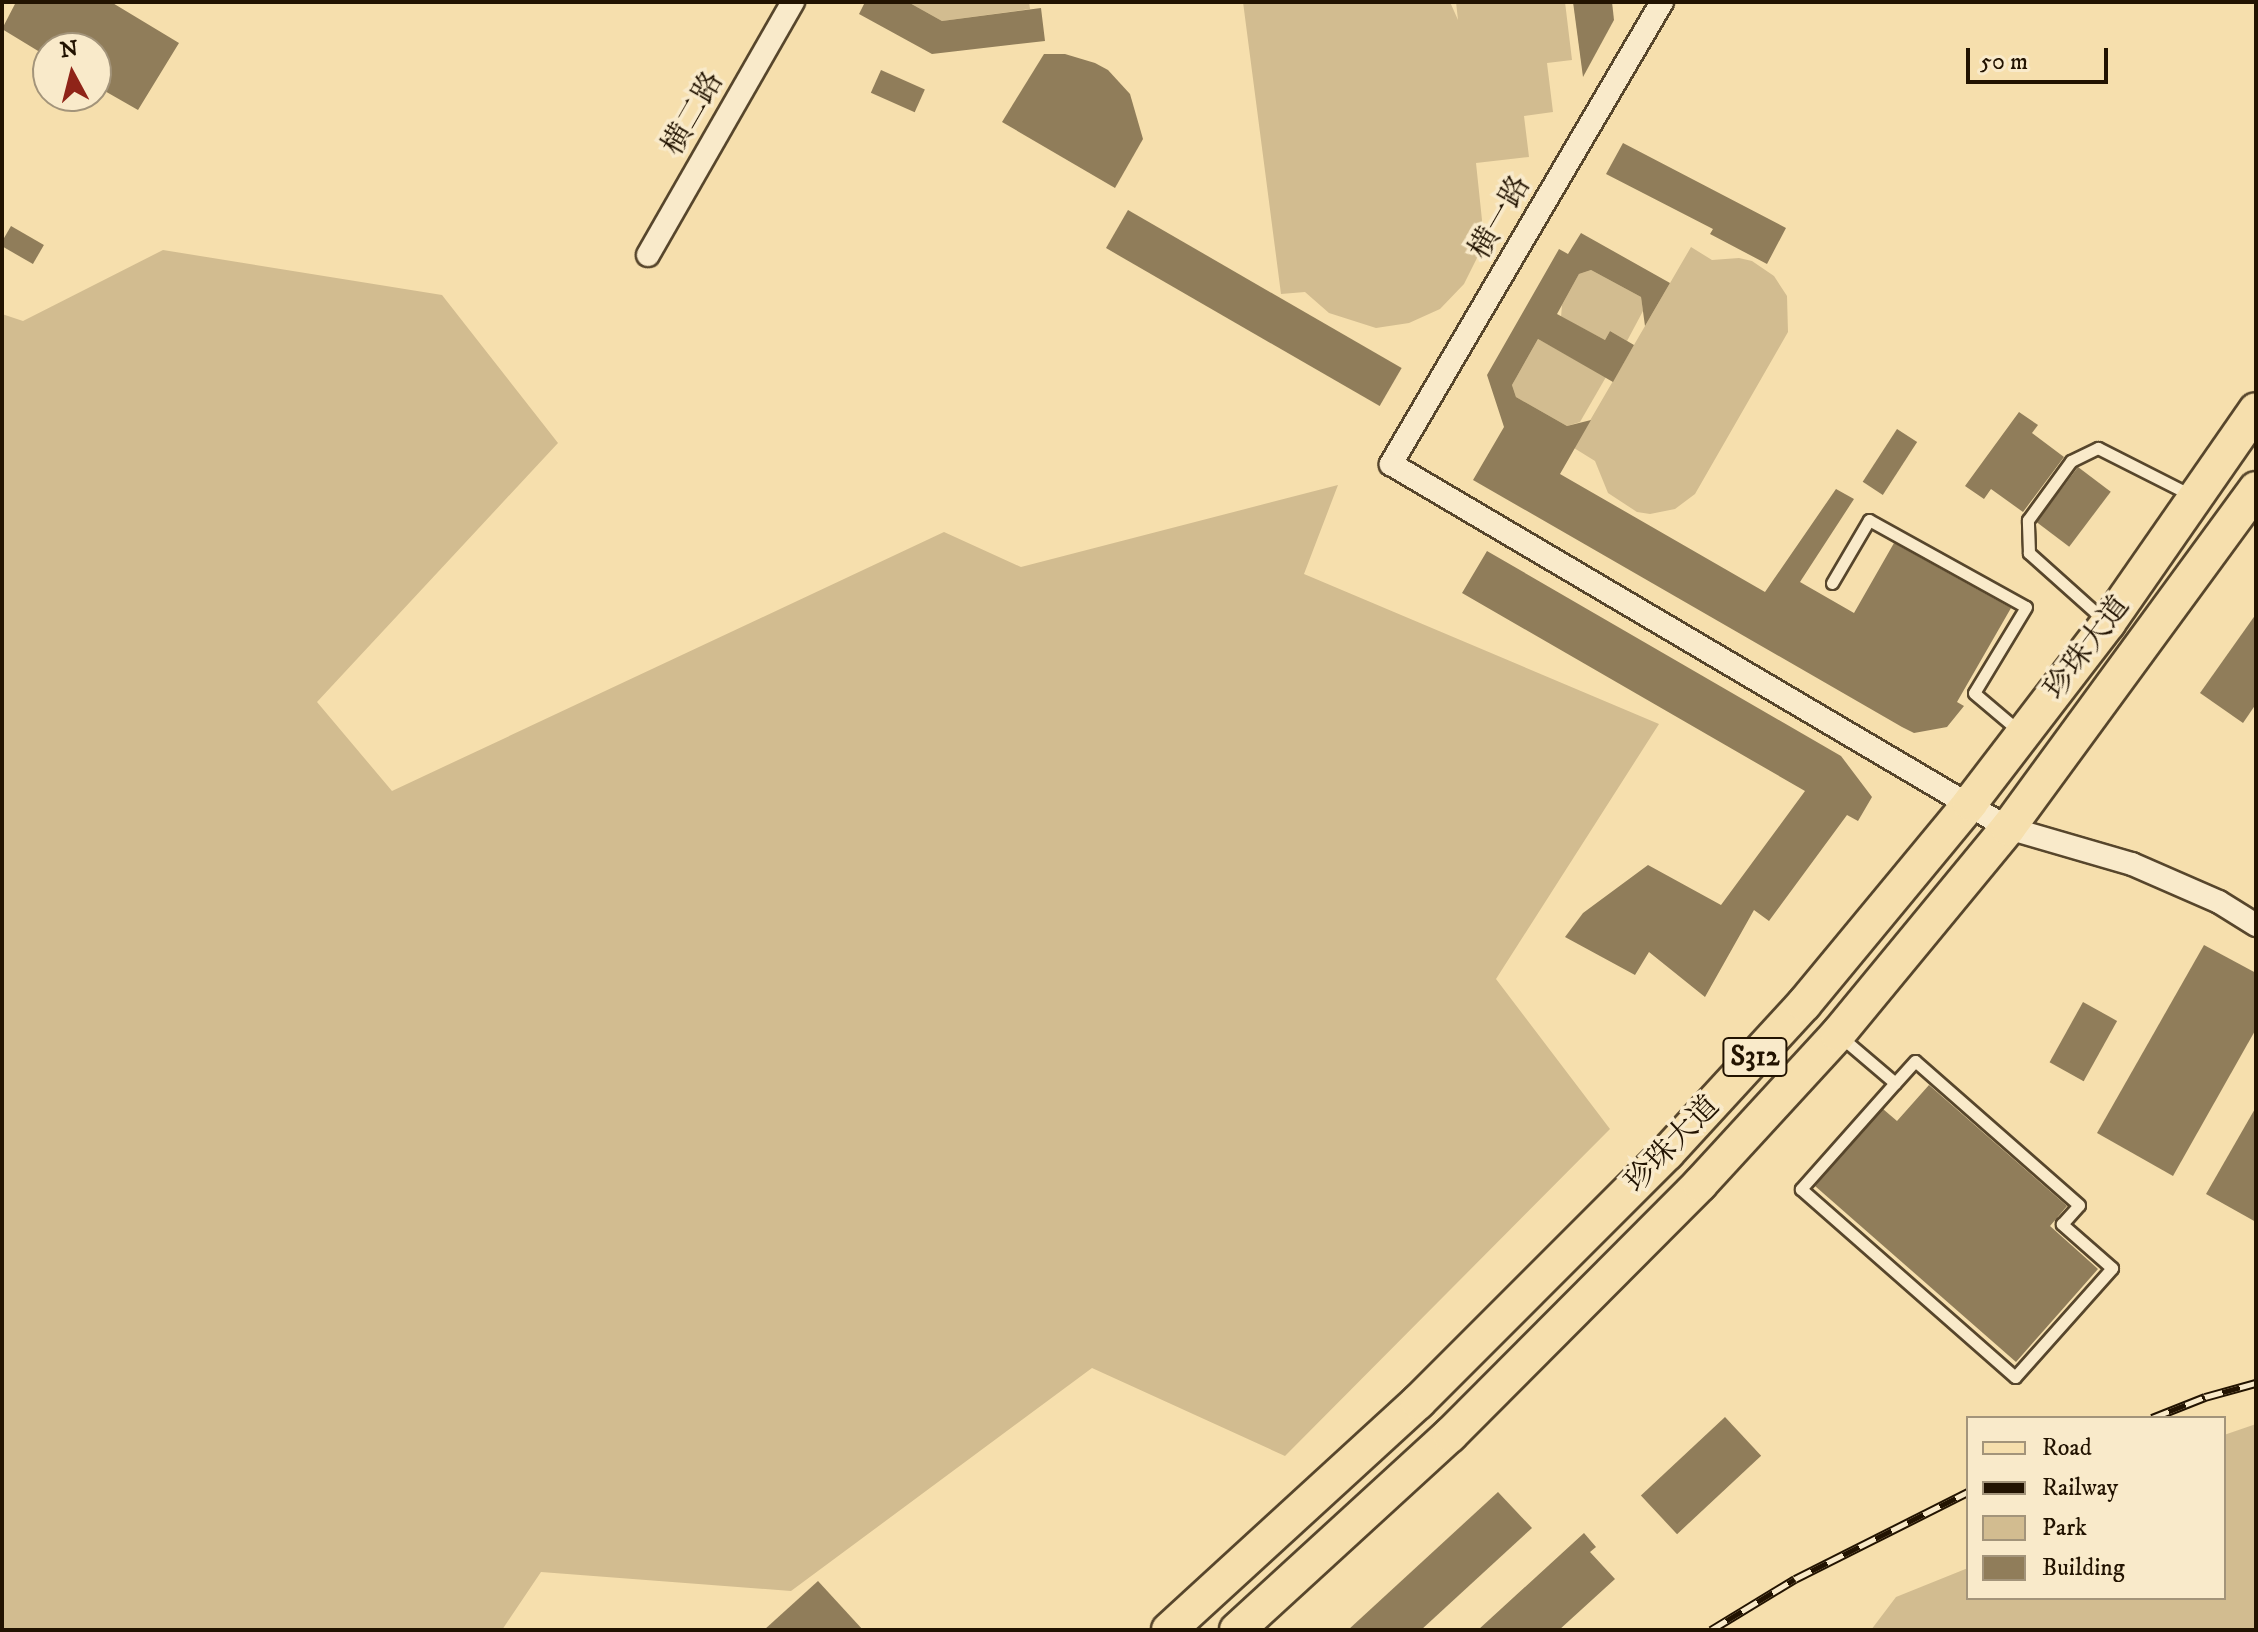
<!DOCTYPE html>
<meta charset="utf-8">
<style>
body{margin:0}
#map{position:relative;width:2258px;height:1632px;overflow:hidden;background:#f6dfad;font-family:"IM FELL DW Pica","Noto Serif SC",serif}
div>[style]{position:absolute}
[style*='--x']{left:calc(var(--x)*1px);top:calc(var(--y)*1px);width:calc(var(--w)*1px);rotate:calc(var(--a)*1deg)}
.green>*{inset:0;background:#d2bc90}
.building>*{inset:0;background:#907d5a;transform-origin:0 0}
.roads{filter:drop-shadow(2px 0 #57462c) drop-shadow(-2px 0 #57462c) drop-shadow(0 2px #57462c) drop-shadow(0 -2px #57462c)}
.lane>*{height:11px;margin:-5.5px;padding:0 5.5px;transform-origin:5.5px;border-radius:5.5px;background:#f9eaca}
.street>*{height:22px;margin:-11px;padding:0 11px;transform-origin:11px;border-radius:11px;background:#f9eaca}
.primary>*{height:34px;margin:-17px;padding:0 17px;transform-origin:17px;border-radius:17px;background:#f6dfad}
.rail>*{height:9px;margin-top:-4.5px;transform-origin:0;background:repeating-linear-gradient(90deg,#f9eaca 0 18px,#221301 0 36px);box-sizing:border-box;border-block:2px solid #221301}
span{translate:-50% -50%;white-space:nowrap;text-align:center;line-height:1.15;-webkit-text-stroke:7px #f9eaca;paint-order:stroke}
.shield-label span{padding:2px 6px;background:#f9eaca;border:2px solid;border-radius:6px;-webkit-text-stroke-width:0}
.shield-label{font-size:28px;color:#221301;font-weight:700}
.street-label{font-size:30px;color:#221301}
.frame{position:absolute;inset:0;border:4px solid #221301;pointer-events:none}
.legend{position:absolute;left:1966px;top:1416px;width:260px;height:184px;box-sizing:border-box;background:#f9eaca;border:2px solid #a3947a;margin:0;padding:10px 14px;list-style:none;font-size:24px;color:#221301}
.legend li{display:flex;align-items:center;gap:16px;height:40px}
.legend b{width:40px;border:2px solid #a3947a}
.north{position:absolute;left:32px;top:32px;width:80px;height:80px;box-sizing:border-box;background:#f9eaca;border:2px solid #a3947a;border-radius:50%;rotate:353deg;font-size:22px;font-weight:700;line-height:32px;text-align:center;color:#221301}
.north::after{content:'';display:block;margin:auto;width:28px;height:36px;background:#8f2418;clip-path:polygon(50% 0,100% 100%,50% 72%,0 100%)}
.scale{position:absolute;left:1966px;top:48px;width:142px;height:36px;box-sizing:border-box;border:4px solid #221301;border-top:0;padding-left:10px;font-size:24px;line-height:28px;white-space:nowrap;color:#221301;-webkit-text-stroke:6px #f9eaca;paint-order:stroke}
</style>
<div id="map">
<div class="green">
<i style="clip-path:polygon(908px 2px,1029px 2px,1030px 9px,942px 21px)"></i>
<i style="clip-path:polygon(1243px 2px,1450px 2px,1458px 20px,1456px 2px,1565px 2px,1572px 60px,1547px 63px,1553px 112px,1524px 116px,1529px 157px,1476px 163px,1482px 220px,1479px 254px,1464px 284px,1440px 309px,1409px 323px,1376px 328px,1329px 313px,1305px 292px,1281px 294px)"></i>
<i style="clip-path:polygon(1691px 247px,1712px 260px,1739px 258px,1752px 261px,1774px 276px,1787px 296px,1788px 332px,1695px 494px,1675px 509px,1650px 514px,1637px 512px,1608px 493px,1595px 461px,1574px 448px)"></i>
<i style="clip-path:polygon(163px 250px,442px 295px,558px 443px,317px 702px,392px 791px,944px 532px,1021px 567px,1338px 485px,1304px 574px,1659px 724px,1496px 979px,1610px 1129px,1285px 1456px,1092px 1368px,791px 1591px,541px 1572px,502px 1630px,2px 1630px,2px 314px,23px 321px)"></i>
<i style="clip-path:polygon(1591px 270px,1641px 297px,1643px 311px,1627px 341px,1610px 331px,1605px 340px,1561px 317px,1562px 305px,1579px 274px)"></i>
<i style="clip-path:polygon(1538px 339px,1606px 377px,1580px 422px,1567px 426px,1516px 397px,1512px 385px)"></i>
<i style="clip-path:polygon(2256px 1424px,2256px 1630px,1871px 1630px,1896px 1597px,1968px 1568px,1968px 1598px,2224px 1598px,2224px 1435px)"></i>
</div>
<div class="building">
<i style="clip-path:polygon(16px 2px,111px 2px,179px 43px,138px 110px,96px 86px,96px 48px,48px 48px,48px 57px,2px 29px)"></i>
<i style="clip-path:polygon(865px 2px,908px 2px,942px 21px,1041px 8px,1045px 41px,932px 54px,859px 14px)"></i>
<i style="clip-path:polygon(1573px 2px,1612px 2px,1614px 20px,1583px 77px)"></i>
<i style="clip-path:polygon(1044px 54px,1065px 54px,1095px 63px,1108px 70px,1130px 94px,1143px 139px,1115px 188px,1002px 122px)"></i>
<i style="left:881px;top:70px;width:48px;height:25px;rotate:24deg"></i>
<i style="clip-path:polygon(1623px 143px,1786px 228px,1767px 264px,1710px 234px,1713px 229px,1606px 174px)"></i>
<i style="left:1128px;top:210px;width:316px;height:44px;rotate:30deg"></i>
<i style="left:11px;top:226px;width:38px;height:22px;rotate:30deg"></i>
<i style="clip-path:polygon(1581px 233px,1670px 283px,1645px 326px,1641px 297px,1591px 270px,1579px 274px,1557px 314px,1605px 340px,1610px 331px,1634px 345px,1613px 382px,1538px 339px,1516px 378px,1512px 385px,1516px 397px,1567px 426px,1591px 420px,1560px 474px,1765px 592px,1836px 489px,1854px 499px,1800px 582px,1854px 613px,1894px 543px,2011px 608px,1957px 702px,1964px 706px,1947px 727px,1914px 733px,1902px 727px,1473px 480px,1504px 427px,1487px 375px,1559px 249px,1568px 254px)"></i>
<i style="clip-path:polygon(2019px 412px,2038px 425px,2032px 433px,2064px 457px,2023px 512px,1991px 489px,1984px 499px,1965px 486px)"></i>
<i style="left:1897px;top:429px;width:24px;height:63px;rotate:33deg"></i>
<i style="left:2078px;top:467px;width:41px;height:69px;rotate:37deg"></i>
<i style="clip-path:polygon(1487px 551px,1841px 756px,1872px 797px,1858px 821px,1847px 815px,1769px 921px,1754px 910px,1705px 997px,1649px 952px,1635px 975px,1565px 937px,1583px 913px,1648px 865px,1721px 905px,1805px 791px,1462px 593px)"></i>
<i style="clip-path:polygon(2256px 614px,2256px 704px,2243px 723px,2200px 693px)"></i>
<i style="clip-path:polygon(2204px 945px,2256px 973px,2256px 1029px,2173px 1176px,2097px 1133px)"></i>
<i style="left:2083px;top:1002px;width:39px;height:69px;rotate:29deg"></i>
<i style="clip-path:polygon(1929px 1085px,2067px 1206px,2050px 1226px,2098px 1269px,2016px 1362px,1815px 1186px,1883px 1109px,1897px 1121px)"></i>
<i style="clip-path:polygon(2256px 1107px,2256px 1222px,2206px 1194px)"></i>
<i style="left:1725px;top:1417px;width:53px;height:115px;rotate:47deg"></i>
<i style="clip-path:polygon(1498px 1492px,1532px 1528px,1421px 1630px,1348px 1630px)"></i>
<i style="clip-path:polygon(1584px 1533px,1596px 1547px,1590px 1552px,1615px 1579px,1559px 1630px,1478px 1630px)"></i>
<i style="clip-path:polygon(818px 1581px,863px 1630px,764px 1630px)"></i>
</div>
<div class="roads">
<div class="lane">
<i style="--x:1832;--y:583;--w:73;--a:-59.6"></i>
<i style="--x:1869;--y:520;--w:179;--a:29"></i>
<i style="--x:2026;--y:607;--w:100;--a:121.2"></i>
<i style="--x:1974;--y:693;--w:59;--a:40.2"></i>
<i style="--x:2104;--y:620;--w:101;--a:-138.2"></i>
<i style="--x:2029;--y:553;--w:33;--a:-92"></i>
<i style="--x:2028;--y:520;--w:73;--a:-53.9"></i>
<i style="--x:2071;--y:461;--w:30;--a:-26"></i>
<i style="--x:2098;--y:448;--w:106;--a:26.8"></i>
<i style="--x:1841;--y:1037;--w:71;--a:40.4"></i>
<i style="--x:1895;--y:1083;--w:142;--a:131.6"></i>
<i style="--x:1801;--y:1189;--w:285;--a:41.3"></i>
<i style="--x:2015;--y:1377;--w:146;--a:-48.3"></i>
<i style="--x:2112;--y:1268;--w:67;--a:-138.7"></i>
<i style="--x:2062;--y:1224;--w:25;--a:-48"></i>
<i style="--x:2079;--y:1205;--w:218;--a:-138.7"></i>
<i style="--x:1915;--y:1061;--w:30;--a:132"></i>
</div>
<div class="street">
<i style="--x:1662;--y:2;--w:536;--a:120.4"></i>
<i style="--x:1391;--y:464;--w:716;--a:30.54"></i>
<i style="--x:2008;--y:828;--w:129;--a:16.2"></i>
<i style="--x:2132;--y:864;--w:95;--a:23.6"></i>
<i style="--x:2219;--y:902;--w:44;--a:31.9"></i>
<i style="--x:648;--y:255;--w:292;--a:-60.2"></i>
</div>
<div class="primary">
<i style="--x:1169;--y:1630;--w:338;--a:-42.5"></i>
<i style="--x:1418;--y:1402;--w:352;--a:-45"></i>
<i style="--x:1667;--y:1153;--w:202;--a:-47.4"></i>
<i style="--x:1804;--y:1004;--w:261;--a:-50.4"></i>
<i style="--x:1970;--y:803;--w:227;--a:-52.5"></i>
<i style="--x:2108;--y:623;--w:259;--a:-55.2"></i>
<i style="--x:1237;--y:1630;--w:289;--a:-42.5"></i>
<i style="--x:1450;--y:1435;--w:354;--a:-45.1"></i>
<i style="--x:1700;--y:1184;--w:204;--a:-47.4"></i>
<i style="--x:1838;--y:1034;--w:267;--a:-50.5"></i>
<i style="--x:2008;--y:828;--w:420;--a:-53.8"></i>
</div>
</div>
<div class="rail">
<i style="--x:2152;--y:1418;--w:57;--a:-21.6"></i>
<i style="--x:2205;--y:1397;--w:53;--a:-15.4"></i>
<i style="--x:1711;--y:1630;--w:98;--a:-31.3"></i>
<i style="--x:1795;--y:1579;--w:194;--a:-26.7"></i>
</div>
<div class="shield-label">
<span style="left:1755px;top:1057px">S312</span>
</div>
<div class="street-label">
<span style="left:694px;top:114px;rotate:-60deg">横二路</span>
<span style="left:1501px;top:218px;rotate:-60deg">横一路</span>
<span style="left:2088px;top:648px;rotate:-53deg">珍珠大道</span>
<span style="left:1673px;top:1145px;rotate:-46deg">珍珠大道</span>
</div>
<div class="frame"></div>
<ul class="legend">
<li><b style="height:10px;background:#f6dfad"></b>Road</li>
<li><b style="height:10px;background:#221301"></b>Railway</li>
<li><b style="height:22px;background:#d2bc90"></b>Park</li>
<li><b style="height:22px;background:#907d5a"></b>Building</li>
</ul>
<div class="north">N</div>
<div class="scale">50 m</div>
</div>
